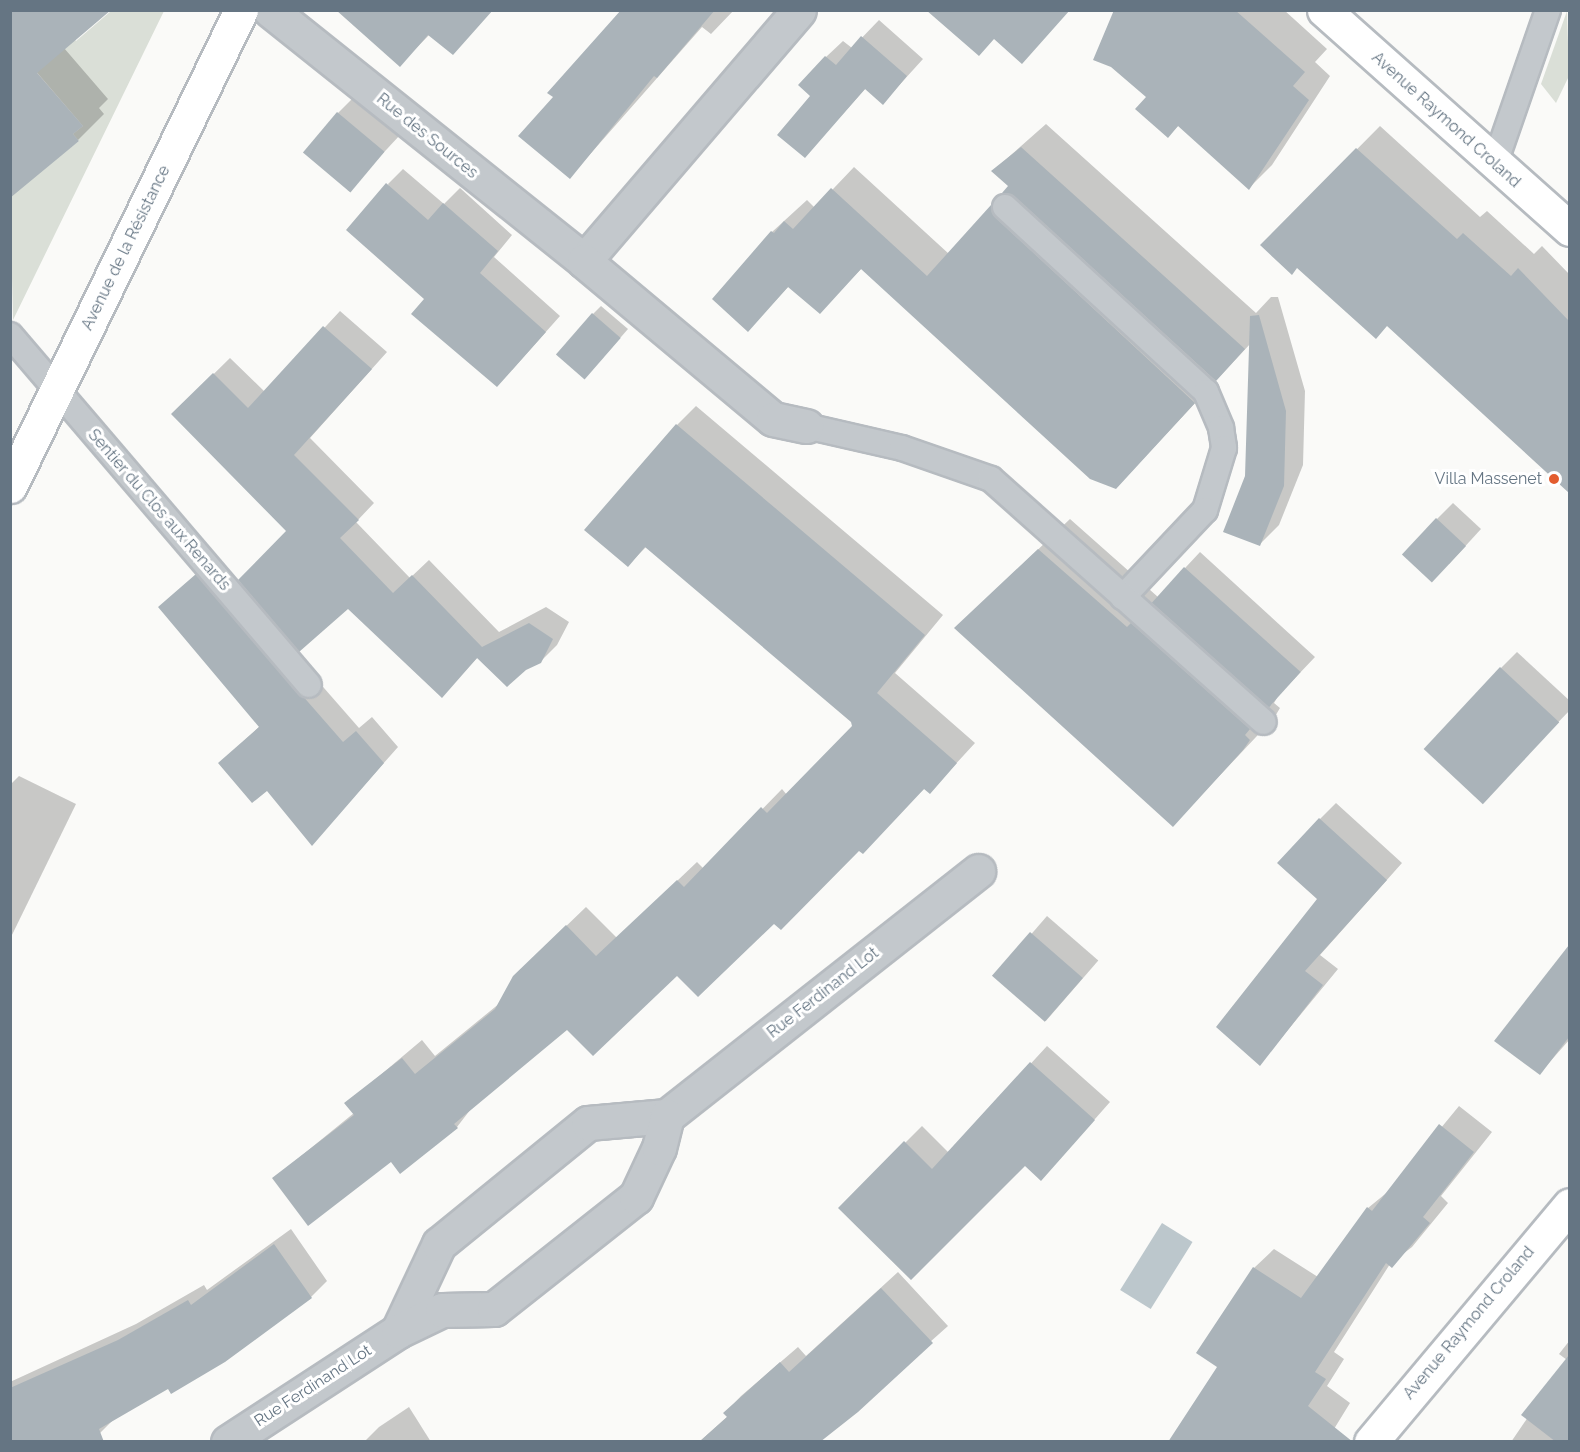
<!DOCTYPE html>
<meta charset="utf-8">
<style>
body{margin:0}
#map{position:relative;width:1580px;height:1452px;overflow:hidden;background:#fafaf8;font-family:Raleway,sans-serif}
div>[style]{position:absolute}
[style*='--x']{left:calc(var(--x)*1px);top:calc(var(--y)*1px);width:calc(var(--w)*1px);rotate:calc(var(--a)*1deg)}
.green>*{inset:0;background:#dadfd7}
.water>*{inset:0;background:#bcc7cc;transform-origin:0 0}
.shadow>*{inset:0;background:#0003;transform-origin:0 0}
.building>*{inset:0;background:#aab3b9;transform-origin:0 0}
.roads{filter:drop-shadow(2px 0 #b6bbc0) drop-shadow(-2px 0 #b6bbc0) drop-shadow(0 2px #b6bbc0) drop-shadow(0 -2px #b6bbc0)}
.lane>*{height:24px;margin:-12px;padding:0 12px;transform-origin:12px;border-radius:12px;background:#c3c8cc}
.street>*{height:33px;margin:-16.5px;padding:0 16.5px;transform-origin:16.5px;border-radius:16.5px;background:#c3c8cc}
.secondary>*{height:33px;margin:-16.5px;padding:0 16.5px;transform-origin:16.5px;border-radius:16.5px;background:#fff}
.dots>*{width:16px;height:16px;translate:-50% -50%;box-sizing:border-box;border:3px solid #fff;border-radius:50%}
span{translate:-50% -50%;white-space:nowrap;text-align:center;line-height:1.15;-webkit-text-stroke:6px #fff;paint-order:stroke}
.street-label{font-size:16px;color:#657583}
.poi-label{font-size:16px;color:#657583}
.right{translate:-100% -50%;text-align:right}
.frame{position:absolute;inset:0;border:12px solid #657583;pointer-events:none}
</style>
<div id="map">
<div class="green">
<i style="clip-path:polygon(111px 11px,164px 11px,13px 320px,10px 194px,79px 141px,73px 134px,83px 126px,35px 70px,70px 34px,76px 41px)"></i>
<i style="clip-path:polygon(1567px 11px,1569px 76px,1556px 103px,1541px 84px)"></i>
</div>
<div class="water">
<i style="left:1162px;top:1223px;width:36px;height:79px;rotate:32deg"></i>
</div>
<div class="shadow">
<i style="clip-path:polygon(10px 10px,64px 48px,108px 99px,99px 108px,104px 114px,78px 140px,13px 194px)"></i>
<i style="clip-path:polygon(356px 10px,492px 10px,453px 53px,430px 34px,400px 65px)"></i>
<i style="clip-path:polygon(624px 10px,734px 10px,711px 34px,702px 27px,570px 177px,555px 97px)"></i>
<i style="clip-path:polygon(1116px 10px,1284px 10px,1327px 49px,1315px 62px,1330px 76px,1272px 165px,1249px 188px,1179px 125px,1168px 136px,1148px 97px)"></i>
<i style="clip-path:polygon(879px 20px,923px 59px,883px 103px,866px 88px,805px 156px,812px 96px,826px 57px,843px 41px,852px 48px)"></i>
<i style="clip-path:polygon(354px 97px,400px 135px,348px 191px,338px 113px)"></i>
<i style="clip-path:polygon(1046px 124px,1256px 313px,1271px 297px,1278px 297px,1305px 391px,1303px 465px,1279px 525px,1259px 545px,1247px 476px,1251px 343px,1116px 488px,862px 268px,820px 312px,789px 286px,748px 330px,772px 232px,807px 200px,815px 208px,854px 167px,949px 254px,1010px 186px,993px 171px)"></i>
<i style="clip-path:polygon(1380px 126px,1480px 217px,1487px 211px,1534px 254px,1542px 246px,1570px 275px,1568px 490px,1388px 325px,1262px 245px)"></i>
<i style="clip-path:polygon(403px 169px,444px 204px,460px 188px,512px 235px,494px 257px,560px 316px,512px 370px,426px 298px,388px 184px)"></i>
<i style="clip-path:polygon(601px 306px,628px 329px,592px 370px,593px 314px)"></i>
<i style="clip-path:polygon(340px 311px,387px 352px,310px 438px,374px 503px,356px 522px,410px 578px,429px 560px,499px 632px,546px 607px,569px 622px,557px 645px,540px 662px,478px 657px,442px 696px,288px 531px,173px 414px,230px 358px,265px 392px)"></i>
<i style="clip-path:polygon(696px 406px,943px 615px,895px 673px,975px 743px,930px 792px,925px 788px,859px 849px,677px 974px,568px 1028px,474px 1105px,457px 1127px,391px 1160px,274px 1178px,354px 1113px,346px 1104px,422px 1040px,435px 1056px,500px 1003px,534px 957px,586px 907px,617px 938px,697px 862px,704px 869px,782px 789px,787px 795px,853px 727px,853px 721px,647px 546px,628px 565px,677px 425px)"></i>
<i style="clip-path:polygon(1453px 503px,1481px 529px,1449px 564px,1437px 519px)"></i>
<i style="clip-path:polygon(1070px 519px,1158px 597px,1200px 552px,1315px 657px,1278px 696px,1274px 703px,1280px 708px,1274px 718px,1173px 825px,987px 598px)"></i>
<i style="clip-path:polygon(212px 560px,359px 728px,372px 717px,398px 747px,312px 844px,267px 789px,220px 763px,260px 726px,160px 607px)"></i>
<i style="clip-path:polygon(1517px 652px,1570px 701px,1570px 710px,1499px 784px,1501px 668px)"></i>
<i style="clip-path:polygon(19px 776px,76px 804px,10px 939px,10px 785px)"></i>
<i style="clip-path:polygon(1336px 803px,1402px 863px,1320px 955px,1338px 969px,1260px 1064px,1319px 899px,1320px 819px)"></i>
<i style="left:1047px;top:916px;width:68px;height:80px;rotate:41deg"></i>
<i style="clip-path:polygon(1570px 949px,1570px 1039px,1540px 1073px,1564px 955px)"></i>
<i style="clip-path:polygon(1047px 1046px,1110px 1102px,1057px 1162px,1025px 1164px,840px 1208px,922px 1126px,949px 1153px)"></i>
<i style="clip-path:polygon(1459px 1106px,1492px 1132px,1441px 1196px,1448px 1203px,1412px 1247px,1390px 1264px,1334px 1352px,1344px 1359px,1327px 1386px,1350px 1403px,1326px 1442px,1220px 1367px,1254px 1268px,1274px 1249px,1318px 1277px,1368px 1208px,1390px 1190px)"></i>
<i style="clip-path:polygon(291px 1229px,327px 1281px,311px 1297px,114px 1419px,100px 1433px,10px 1442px,10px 1382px,136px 1324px,204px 1285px,207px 1290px)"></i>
<i style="clip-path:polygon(898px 1272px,948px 1326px,818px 1442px,699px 1442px,728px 1416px,725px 1413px,741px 1396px,798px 1347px,806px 1356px)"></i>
<i style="clip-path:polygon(1570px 1340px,1570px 1442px,1511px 1442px,1567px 1360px,1559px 1354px)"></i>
<i style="clip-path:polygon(409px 1407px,431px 1442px,364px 1442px,379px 1427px)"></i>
</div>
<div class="building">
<i style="clip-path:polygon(10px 10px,111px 10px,37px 73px,83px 126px,73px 134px,79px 141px,10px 198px)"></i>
<i style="clip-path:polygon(336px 10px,493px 10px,453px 55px,428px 35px,400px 67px)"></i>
<i style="clip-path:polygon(621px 10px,715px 10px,657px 78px,654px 76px,570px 179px,518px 136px,553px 97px,547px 93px)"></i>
<i style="clip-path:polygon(926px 10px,1070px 10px,1022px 64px,994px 39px,979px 56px)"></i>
<i style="clip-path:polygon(1114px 10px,1235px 10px,1305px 72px,1293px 86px,1309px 100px,1249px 190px,1178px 126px,1168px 138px,1135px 109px,1146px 97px,1111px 67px,1093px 60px)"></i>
<i style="clip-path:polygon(861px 36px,907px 76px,883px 105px,865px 89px,805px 158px,777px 135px,810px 96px,798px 85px,825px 56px,836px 65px)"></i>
<i style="left:337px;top:112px;width:62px;height:53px;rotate:40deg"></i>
<i style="clip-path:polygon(1021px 147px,1245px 349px,1216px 381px,1015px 197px,1002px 193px,1008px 186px,991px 171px)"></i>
<i style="clip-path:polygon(1356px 148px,1457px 239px,1463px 233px,1511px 276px,1518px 268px,1569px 321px,1569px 493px,1387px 326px,1376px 339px,1297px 268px,1292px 275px,1260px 245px)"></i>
<i style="clip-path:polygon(386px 183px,428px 220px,443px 203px,498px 251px,480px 273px,546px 332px,497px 387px,411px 314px,424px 299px,346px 230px)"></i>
<i style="clip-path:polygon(831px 188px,927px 276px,991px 205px,995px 217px,1195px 403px,1116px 489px,1090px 479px,861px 269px,820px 314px,788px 287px,748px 332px,712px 299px,771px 231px,774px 233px,784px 221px,793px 229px)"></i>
<i style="left:592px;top:313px;width:38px;height:55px;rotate:41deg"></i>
<i style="clip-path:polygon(1259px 315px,1286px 411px,1284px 486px,1260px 546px,1223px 532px,1245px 476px,1250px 316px)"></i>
<i style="clip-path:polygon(323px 326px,372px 369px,294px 455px,359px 520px,340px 538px,393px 593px,412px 575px,482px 647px,529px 623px,553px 639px,541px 663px,526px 670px,507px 687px,477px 658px,442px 698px,348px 609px,299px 652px,238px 580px,286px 531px,171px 414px,213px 373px,248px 408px)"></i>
<i style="clip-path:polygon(676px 424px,925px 635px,877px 693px,957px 763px,930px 794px,924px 789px,863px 854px,859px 851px,781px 930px,774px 924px,698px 997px,677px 976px,593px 1056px,567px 1030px,454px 1124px,458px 1128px,400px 1174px,391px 1162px,308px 1226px,272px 1178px,354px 1115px,344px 1103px,402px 1058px,415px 1074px,495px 1009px,513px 976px,566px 925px,596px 956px,677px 880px,684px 887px,761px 807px,767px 813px,852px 726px,851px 722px,645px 547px,628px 567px,584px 530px)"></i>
<i style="left:1436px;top:518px;width:41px;height:50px;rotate:43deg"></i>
<i style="clip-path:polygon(1038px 549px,1127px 627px,1131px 623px,1250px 729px,1245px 735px,1250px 740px,1243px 750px,1173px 827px,954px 628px)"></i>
<i style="left:1184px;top:567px;width:157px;height:48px;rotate:42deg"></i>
<i style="clip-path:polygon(196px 574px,343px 742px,356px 731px,384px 763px,312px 846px,267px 791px,252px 803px,218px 763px,259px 727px,158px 607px)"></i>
<i style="left:1500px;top:667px;width:81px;height:112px;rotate:43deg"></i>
<i style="clip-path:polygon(1319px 818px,1387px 880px,1305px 971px,1323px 985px,1260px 1066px,1216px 1027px,1317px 899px,1277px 863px)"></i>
<i style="left:1030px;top:932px;width:70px;height:58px;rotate:41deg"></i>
<i style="clip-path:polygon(1569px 945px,1569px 1037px,1540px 1075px,1494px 1041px)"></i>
<i style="clip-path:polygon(1030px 1062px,1095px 1120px,1041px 1181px,1025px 1166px,911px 1280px,838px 1208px,904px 1141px,932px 1169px)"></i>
<i style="clip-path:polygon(1439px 1124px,1474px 1152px,1423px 1217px,1430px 1223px,1392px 1268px,1386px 1263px,1315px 1372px,1326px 1379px,1308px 1406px,1353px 1442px,1168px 1442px,1217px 1367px,1196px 1353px,1253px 1267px,1301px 1298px,1367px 1207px,1372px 1211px)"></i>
<i style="clip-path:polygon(274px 1244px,312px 1298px,225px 1362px,171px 1394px,168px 1389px,99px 1429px,104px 1442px,10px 1442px,10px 1388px,118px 1340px,188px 1300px,191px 1305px)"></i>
<i style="clip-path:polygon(881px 1288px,933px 1343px,858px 1412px,820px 1442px,699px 1442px,727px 1417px,723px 1413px,780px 1362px,789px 1372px)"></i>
<i style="clip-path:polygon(1569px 1355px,1569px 1442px,1556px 1442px,1521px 1415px)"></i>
</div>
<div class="roads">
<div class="lane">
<i style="--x:1495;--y:163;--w:162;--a:-70.9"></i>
<i style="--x:1005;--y:207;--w:273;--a:42.6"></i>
<i style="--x:1206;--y:392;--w:39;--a:67"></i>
<i style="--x:1221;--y:428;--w:20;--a:81"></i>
<i style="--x:1224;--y:448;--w:65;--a:107"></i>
<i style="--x:1205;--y:510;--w:120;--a:133.3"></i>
<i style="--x:10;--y:335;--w:460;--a:49.5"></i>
<i style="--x:806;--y:426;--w:98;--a:12.9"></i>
<i style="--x:902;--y:448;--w:94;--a:19.2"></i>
<i style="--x:991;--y:479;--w:365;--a:41.7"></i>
</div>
<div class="street">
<i style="--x:270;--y:10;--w:402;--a:38.6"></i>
<i style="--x:584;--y:261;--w:330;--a:-49.4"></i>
<i style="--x:584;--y:261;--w:246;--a:39.9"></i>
<i style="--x:773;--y:419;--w:34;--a:12"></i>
<i style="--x:398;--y:1331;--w:96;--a:-64.8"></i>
<i style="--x:439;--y:1244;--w:192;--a:-39.1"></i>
<i style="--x:588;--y:1123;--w:79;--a:-5.1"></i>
<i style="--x:667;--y:1116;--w:396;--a:-38.2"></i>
<i style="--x:228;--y:1442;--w:203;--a:-33.1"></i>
<i style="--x:398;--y:1331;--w:49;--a:-25.5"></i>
<i style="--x:442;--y:1310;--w:52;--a:-1.1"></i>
<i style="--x:494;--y:1309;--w:181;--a:-38.3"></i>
<i style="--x:636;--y:1197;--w:54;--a:-64.9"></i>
<i style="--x:659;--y:1148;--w:33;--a:-76"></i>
</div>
<div class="secondary">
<i style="--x:1324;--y:10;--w:329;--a:41.7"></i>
<i style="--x:10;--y:486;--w:529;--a:-64.11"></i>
<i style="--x:1371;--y:1442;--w:309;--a:-50"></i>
</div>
</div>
<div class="dots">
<i style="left:1554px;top:479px;background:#e35c2e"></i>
</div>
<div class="street-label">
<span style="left:1446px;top:120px;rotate:42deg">Avenue Raymond Croland</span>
<span style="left:427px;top:136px;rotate:39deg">Rue des Sources</span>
<span style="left:126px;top:248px;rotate:-64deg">Avenue de la Résistance</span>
<span style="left:159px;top:510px;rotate:49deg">Sentier du Clos aux Renards</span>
<span style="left:823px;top:993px;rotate:-38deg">Rue Ferdinand Lot</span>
<span style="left:1469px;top:1323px;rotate:-50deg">Avenue Raymond Croland</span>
<span style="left:313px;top:1386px;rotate:-33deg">Rue Ferdinand Lot</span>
</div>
<div class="poi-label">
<span class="right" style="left:1542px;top:479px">Villa Massenet</span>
</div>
<div class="frame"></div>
</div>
